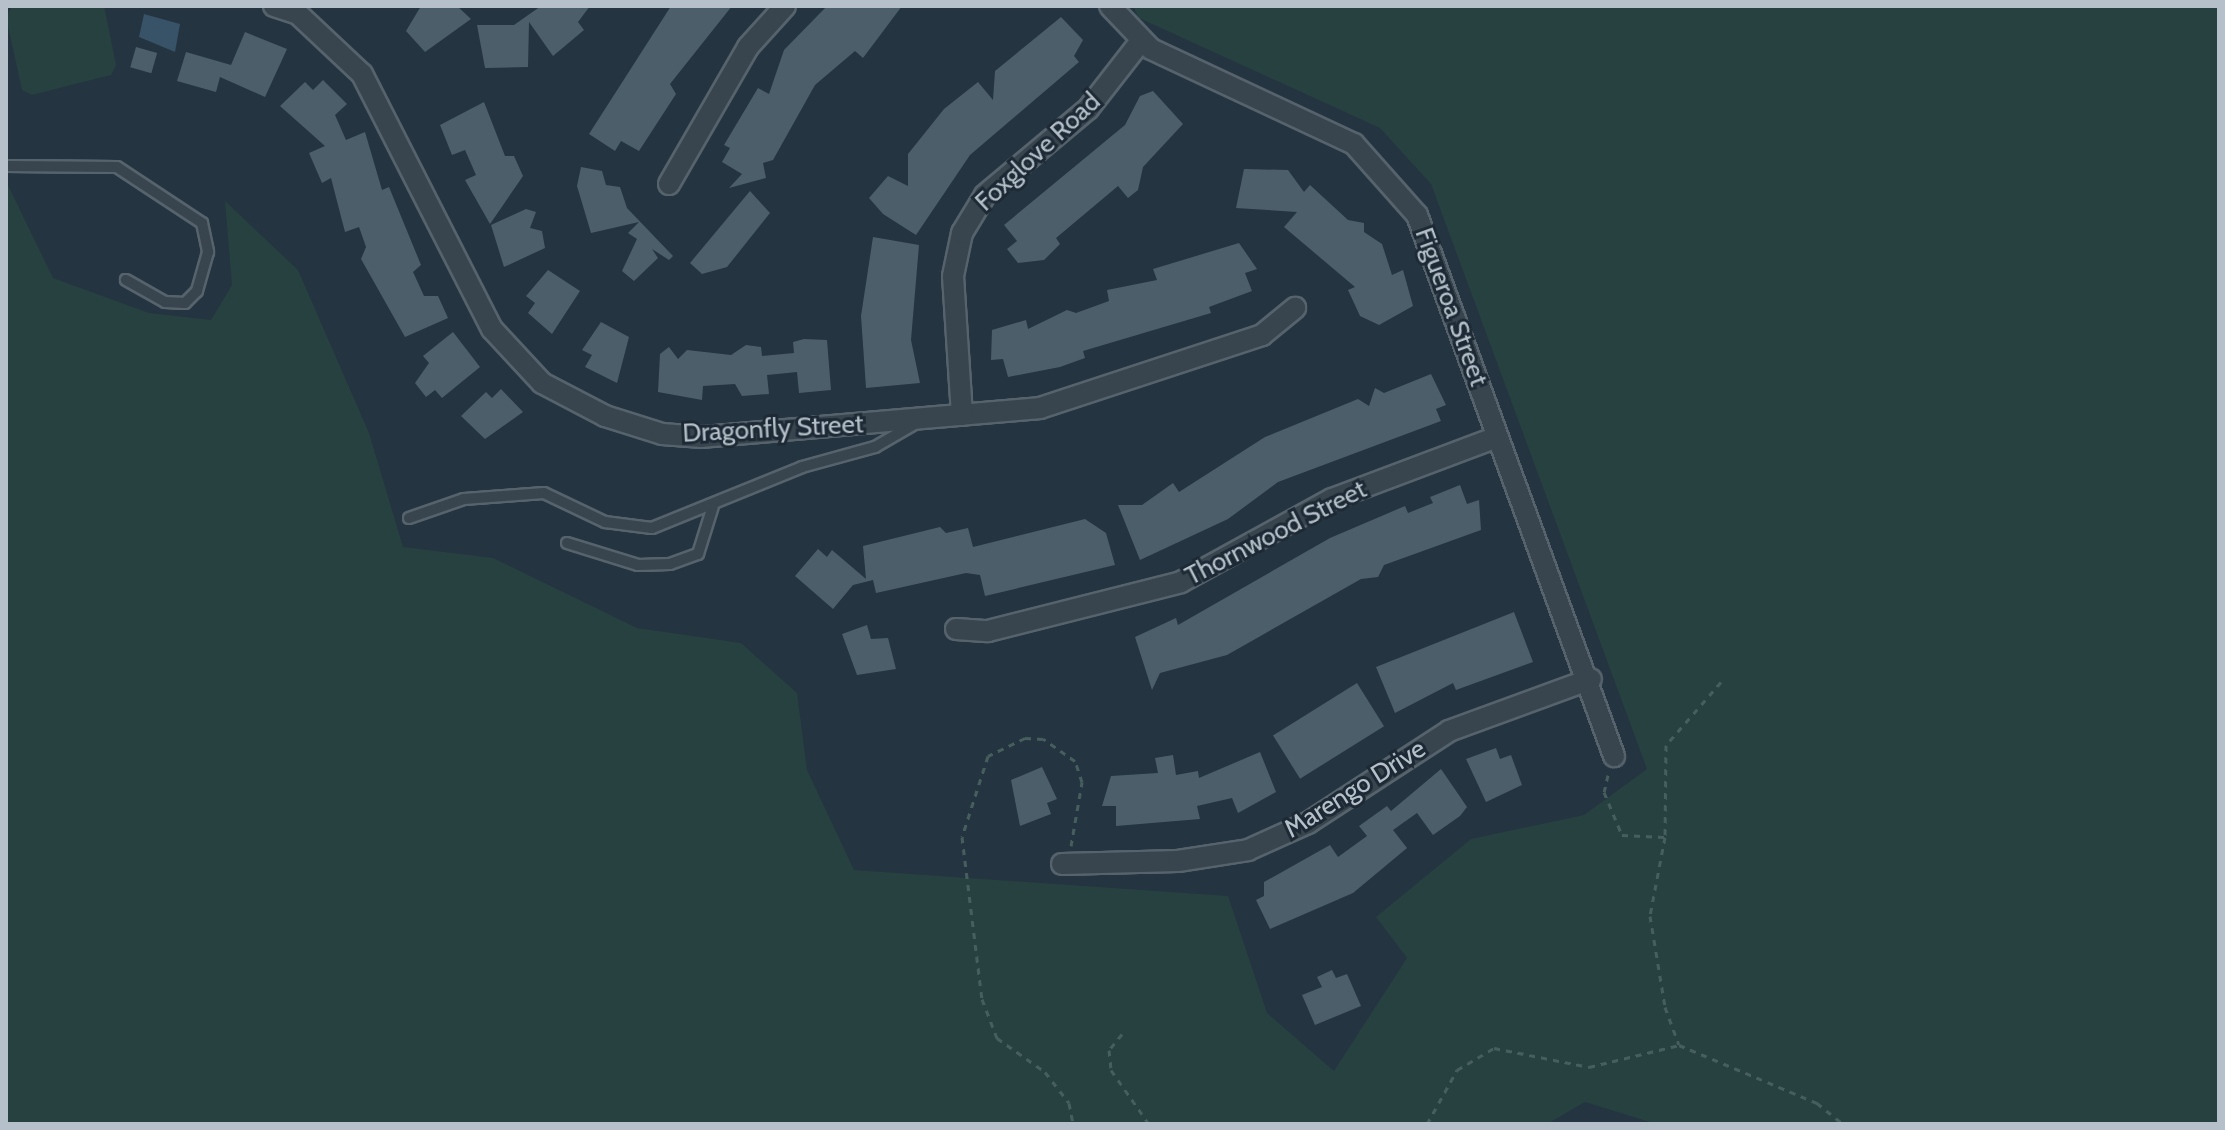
<!DOCTYPE html>
<style>
body{margin:0}
#map{position:relative;width:2225px;height:1130px;overflow:hidden;background:#243440;font-family:Cabin,sans-serif}
div>[style]{position:absolute}
[style*='--x']{left:calc(var(--x)*1px);top:calc(var(--y)*1px);width:calc(var(--w)*1px);rotate:calc(var(--a)*1deg)}
.green>*{inset:0;background:#264140}
.water>*{inset:0;background:#385367}
.building>*{inset:0;background:#4d5e6b;transform-origin:0 0}
.path>*{height:3px;margin-top:-1.5px;transform-origin:0;background:repeating-linear-gradient(90deg,#465e5e 0 6px,transparent 0 12px)}
.roads{filter:drop-shadow(2px 0 #56636d) drop-shadow(-2px 0 #56636d) drop-shadow(0 2px #56636d) drop-shadow(0 -2px #56636d)}
.lane>*{height:10px;margin:-5px;padding:0 5px;transform-origin:5px;border-radius:5px;background:#38454f}
.street>*{height:20px;margin:-10px;padding:0 10px;transform-origin:10px;border-radius:10px;background:#38454f}
span{translate:-50% -50%;white-space:nowrap;text-align:center;line-height:1.15;-webkit-text-stroke:6px #1d2a35;paint-order:stroke}
.street-label{font-size:26px;color:#b5c0ca}
.frame{position:absolute;inset:0;border:8px solid #b5c0ca;pointer-events:none}
</style>
<div id="map">
<div class="green">
<i style="clip-path:polygon(12px 6px,104px 6px,116px 65px,111px 75px,32px 95px,22px 90px,6px 17px)"></i>
<i style="clip-path:polygon(1133px 6px,2219px 6px,2219px 1124px,1656px 1124px,1585px 1102px,1547px 1124px,6px 1124px,6px 181px,53px 278px,149px 313px,211px 320px,232px 285px,225px 201px,298px 270px,369px 433px,403px 547px,493px 558px,637px 628px,741px 643px,797px 693px,807px 770px,854px 870px,1228px 896px,1267px 1013px,1334px 1071px,1407px 958px,1376px 917px,1471px 839px,1584px 815px,1647px 769px,1431px 184px,1380px 128px,1139px 18px)"></i>
</div>
<div class="water">
<i style="clip-path:polygon(144px 14px,180px 24px,175px 52px,139px 37px)"></i>
</div>
<div class="building">
<i style="clip-path:polygon(421px 6px,457px 6px,471px 19px,425px 52px,406px 31px)"></i>
<i style="clip-path:polygon(541px 6px,590px 6px,578px 22px,584px 30px,553px 56px,529px 22px,528px 67px,485px 68px,477px 25px,514px 25px)"></i>
<i style="clip-path:polygon(671px 6px,732px 6px,670px 84px,676px 94px,639px 151px,621px 141px,615px 151px,589px 134px)"></i>
<i style="clip-path:polygon(827px 6px,902px 6px,863px 58px,855px 51px,815px 85px,773px 160px,763px 163px,766px 178px,729px 188px,742px 174px,722px 162px,730px 148px,724px 145px,758px 88px,769px 94px,784px 50px)"></i>
<i style="clip-path:polygon(1061px 17px,1083px 40px,1074px 56px,1079px 62px,970px 155px,916px 235px,883px 214px,869px 198px,888px 176px,908px 186px,908px 154px,944px 109px,978px 82px,993px 100px,995px 71px)"></i>
<i style="clip-path:polygon(245px 32px,287px 49px,265px 97px,220px 77px,216px 92px,177px 81px,186px 52px,231px 65px)"></i>
<i style="left:136px;top:47px;width:22px;height:21px;rotate:16deg"></i>
<i style="clip-path:polygon(323px 80px,347px 104px,335px 115px,346px 140px,365px 132px,382px 190px,389px 187px,421px 265px,413px 272px,424px 296px,438px 296px,448px 318px,405px 337px,361px 259px,366px 247px,359px 227px,345px 232px,331px 178px,322px 183px,309px 153px,325px 146px,280px 106px,305px 82px,313px 90px)"></i>
<i style="clip-path:polygon(1153px 91px,1183px 124px,1143px 167px,1138px 190px,1128px 198px,1118px 186px,1056px 238px,1060px 244px,1044px 260px,1018px 263px,1007px 249px,1017px 241px,1004px 225px,1125px 125px,1140px 96px)"></i>
<i style="clip-path:polygon(484px 102px,505px 156px,514px 156px,523px 176px,490px 224px,465px 180px,476px 175px,465px 150px,452px 155px,440px 125px)"></i>
<i style="clip-path:polygon(581px 167px,602px 171px,606px 185px,620px 187px,627px 208px,673px 256px,669px 260px,652px 249px,658px 258px,634px 281px,622px 271px,637px 239px,628px 233px,639px 222px,591px 233px,577px 186px)"></i>
<i style="clip-path:polygon(1244px 169px,1288px 170px,1304px 192px,1310px 185px,1348px 220px,1364px 223px,1364px 232px,1382px 244px,1392px 275px,1403px 270px,1413px 306px,1379px 325px,1360px 316px,1348px 290px,1355px 287px,1284px 227px,1297px 212px,1236px 208px)"></i>
<i style="clip-path:polygon(750px 191px,770px 213px,727px 267px,702px 274px,690px 263px)"></i>
<i style="clip-path:polygon(526px 209px,536px 212px,530px 228px,542px 231px,545px 248px,504px 267px,491px 225px)"></i>
<i style="clip-path:polygon(873px 237px,919px 245px,911px 340px,920px 383px,866px 388px,861px 316px)"></i>
<i style="clip-path:polygon(1239px 243px,1257px 269px,1245px 273px,1252px 291px,1209px 307px,1211px 313px,1083px 351px,1085px 358px,1060px 367px,1008px 377px,1003px 359px,991px 360px,992px 330px,1026px 320px,1028px 329px,1067px 310px,1076px 313px,1109px 301px,1107px 290px,1157px 280px,1153px 269px)"></i>
<i style="clip-path:polygon(548px 270px,580px 291px,552px 334px,528px 313px,535px 303px,526px 296px)"></i>
<i style="clip-path:polygon(601px 322px,629px 337px,617px 383px,585px 367px,592px 355px,582px 350px)"></i>
<i style="clip-path:polygon(453px 332px,480px 367px,442px 398px,435px 390px,426px 397px,415px 383px,429px 363px,423px 356px)"></i>
<i style="clip-path:polygon(804px 339px,827px 340px,831px 390px,799px 393px,797px 372px,767px 375px,769px 394px,742px 396px,735px 384px,703px 386px,702px 400px,658px 392px,660px 354px,669px 347px,678px 359px,687px 350px,731px 355px,746px 345px,761px 347px,762px 356px,794px 353px,793px 342px)"></i>
<i style="clip-path:polygon(1431px 374px,1446px 405px,1436px 409px,1441px 421px,1278px 482px,1228px 519px,1140px 560px,1118px 505px,1142px 505px,1173px 483px,1179px 492px,1265px 437px,1358px 399px,1369px 406px,1375px 388px,1384px 393px)"></i>
<i style="clip-path:polygon(501px 389px,523px 412px,485px 439px,461px 416px,486px 392px,492px 398px)"></i>
<i style="clip-path:polygon(1460px 485px,1467px 504px,1479px 500px,1481px 530px,1384px 565px,1378px 577px,1361px 579px,1227px 655px,1160px 673px,1152px 690px,1135px 637px,1176px 618px,1178px 625px,1330px 538px,1405px 506px,1408px 513px,1433px 503px,1430px 497px)"></i>
<i style="clip-path:polygon(1085px 519px,1106px 533px,1115px 565px,985px 596px,980px 575px,966px 573px,876px 593px,873px 580px,853px 585px,833px 609px,795px 576px,818px 549px,827px 557px,832px 550px,866px 579px,863px 546px,940px 527px,946px 533px,968px 528px,973px 547px)"></i>
<i style="clip-path:polygon(1514px 612px,1533px 662px,1456px 690px,1453px 683px,1395px 713px,1376px 667px)"></i>
<i style="clip-path:polygon(867px 625px,871px 639px,888px 638px,896px 669px,857px 675px,842px 634px)"></i>
<i style="left:1357px;top:683px;width:51px;height:99px;rotate:58deg"></i>
<i style="clip-path:polygon(1496px 748px,1500px 759px,1511px 755px,1522px 785px,1486px 802px,1466px 759px)"></i>
<i style="clip-path:polygon(1260px 752px,1276px 792px,1238px 813px,1232px 798px,1197px 806px,1200px 819px,1116px 826px,1116px 806px,1102px 806px,1111px 776px,1158px 773px,1155px 758px,1173px 755px,1176px 775px,1198px 771px,1199px 778px)"></i>
<i style="clip-path:polygon(1042px 767px,1057px 799px,1047px 803px,1051px 814px,1020px 826px,1011px 780px)"></i>
<i style="clip-path:polygon(1441px 769px,1467px 807px,1460px 816px,1433px 835px,1417px 813px,1393px 830px,1407px 848px,1353px 893px,1270px 929px,1256px 900px,1264px 896px,1264px 882px,1330px 845px,1338px 857px,1367px 836px,1359px 826px,1387px 806px,1391px 811px)"></i>
<i style="clip-path:polygon(1332px 970px,1336px 978px,1347px 974px,1361px 1006px,1315px 1025px,1302px 995px,1322px 987px,1317px 977px)"></i>
</div>
<div class="path">
<i style="--x:1721;--y:682;--w:84;--a:131.1"></i>
<i style="--x:1666;--y:745;--w:92;--a:90.6"></i>
<i style="--x:1665;--y:837;--w:80;--a:100.8"></i>
<i style="--x:1650;--y:916;--w:92;--a:80.6"></i>
<i style="--x:1665;--y:1007;--w:40;--a:69.8"></i>
<i style="--x:1679;--y:1045;--w:150;--a:22.8"></i>
<i style="--x:1817;--y:1103;--w:33;--a:39"></i>
<i style="--x:1608;--y:775;--w:17;--a:103"></i>
<i style="--x:1604;--y:792;--w:47;--a:67.3"></i>
<i style="--x:1622;--y:835;--w:42;--a:2.7"></i>
<i style="--x:1071;--y:846;--w:65;--a:-80.2"></i>
<i style="--x:1082;--y:782;--w:22;--a:-108"></i>
<i style="--x:1075;--y:761;--w:39;--a:-145"></i>
<i style="--x:1043;--y:739;--w:18;--a:-177"></i>
<i style="--x:1025;--y:738;--w:41;--a:154.1"></i>
<i style="--x:988;--y:756;--w:85;--a:107.8"></i>
<i style="--x:962;--y:837;--w:163;--a:83"></i>
<i style="--x:982;--y:999;--w:42;--a:69"></i>
<i style="--x:997;--y:1038;--w:59;--a:35.3"></i>
<i style="--x:1045;--y:1072;--w:39;--a:52"></i>
<i style="--x:1069;--y:1103;--w:21;--a:79"></i>
<i style="--x:1122;--y:1034;--w:21;--a:129"></i>
<i style="--x:1109;--y:1050;--w:20;--a:84"></i>
<i style="--x:1111;--y:1070;--w:66;--a:54.9"></i>
<i style="--x:1427;--y:1124;--w:62;--a:-60.9"></i>
<i style="--x:1457;--y:1070;--w:43;--a:-30.7"></i>
<i style="--x:1494;--y:1048;--w:97;--a:11.3"></i>
<i style="--x:1589;--y:1067;--w:93;--a:-13.7"></i>
</div>
<div class="roads">
<div class="lane">
<i style="--x:6;--y:166;--w:111;--a:0.5"></i>
<i style="--x:117;--y:167;--w:102;--a:33.4"></i>
<i style="--x:202;--y:223;--w:30;--a:78"></i>
<i style="--x:208;--y:252;--w:41;--a:105.8"></i>
<i style="--x:197;--y:291;--w:17;--a:135"></i>
<i style="--x:185;--y:303;--w:20;--a:-177"></i>
<i style="--x:165;--y:302;--w:45;--a:-150.6"></i>
<i style="--x:409;--y:518;--w:58;--a:-19.1"></i>
<i style="--x:464;--y:499;--w:80;--a:-4.3"></i>
<i style="--x:544;--y:493;--w:68;--a:25.4"></i>
<i style="--x:605;--y:522;--w:47;--a:7.3"></i>
<i style="--x:652;--y:528;--w:162;--a:-22.1"></i>
<i style="--x:802;--y:467;--w:76;--a:-15.3"></i>
<i style="--x:875;--y:447;--w:50;--a:-30.2"></i>
<i style="--x:567;--y:543;--w:74;--a:17.2"></i>
<i style="--x:638;--y:565;--w:32;--a:-2"></i>
<i style="--x:670;--y:564;--w:30;--a:-20"></i>
<i style="--x:698;--y:554;--w:50;--a:-72.6"></i>
</div>
<div class="street">
<i style="--x:274;--y:6;--w:25;--a:18"></i>
<i style="--x:298;--y:14;--w:88;--a:43.2"></i>
<i style="--x:362;--y:74;--w:286;--a:63"></i>
<i style="--x:492;--y:329;--w:74;--a:47.2"></i>
<i style="--x:542;--y:383;--w:71;--a:27.6"></i>
<i style="--x:605;--y:416;--w:60;--a:17.5"></i>
<i style="--x:662;--y:434;--w:40;--a:4.3"></i>
<i style="--x:702;--y:437;--w:339;--a:-4.9"></i>
<i style="--x:1040;--y:408;--w:234;--a:-18.2"></i>
<i style="--x:1262;--y:335;--w:43;--a:-39.3"></i>
<i style="--x:1110;--y:6;--w:59;--a:46.4"></i>
<i style="--x:1151;--y:49;--w:224;--a:25.1"></i>
<i style="--x:1354;--y:144;--w:95;--a:48.4"></i>
<i style="--x:1417;--y:215;--w:576;--a:69.99"></i>
<i style="--x:669;--y:184;--w:158;--a:-60"></i>
<i style="--x:748;--y:47;--w:55;--a:-47.9"></i>
<i style="--x:962;--y:415;--w:139;--a:-93.7"></i>
<i style="--x:953;--y:276;--w:44;--a:-78.2"></i>
<i style="--x:962;--y:233;--w:44;--a:-58.8"></i>
<i style="--x:985;--y:195;--w:134;--a:-39.9"></i>
<i style="--x:1088;--y:109;--w:86;--a:-52.1"></i>
<i style="--x:956;--y:629;--w:32;--a:4"></i>
<i style="--x:988;--y:631;--w:199;--a:-14.2"></i>
<i style="--x:1181;--y:582;--w:172;--a:-28.8"></i>
<i style="--x:1332;--y:499;--w:176;--a:-20.6"></i>
<i style="--x:1062;--y:864;--w:116;--a:-1.5"></i>
<i style="--x:1178;--y:861;--w:71;--a:-8.9"></i>
<i style="--x:1248;--y:850;--w:66;--a:-24.2"></i>
<i style="--x:1308;--y:823;--w:168;--a:-33.1"></i>
<i style="--x:1449;--y:731;--w:151;--a:-20.1"></i>
</div>
</div>
<div class="street-label">
<span style="left:1038px;top:152px;rotate:-43deg">Foxglove Road</span>
<span style="left:1451px;top:307px;rotate:70deg">Figueroa Street</span>
<span style="left:773px;top:429px;rotate:-3deg">Dragonfly Street</span>
<span style="left:1276px;top:533px;rotate:-27deg">Thornwood Street</span>
<span style="left:1355px;top:789px;rotate:-32deg">Marengo Drive</span>
</div>
<div class="frame"></div>
</div>
